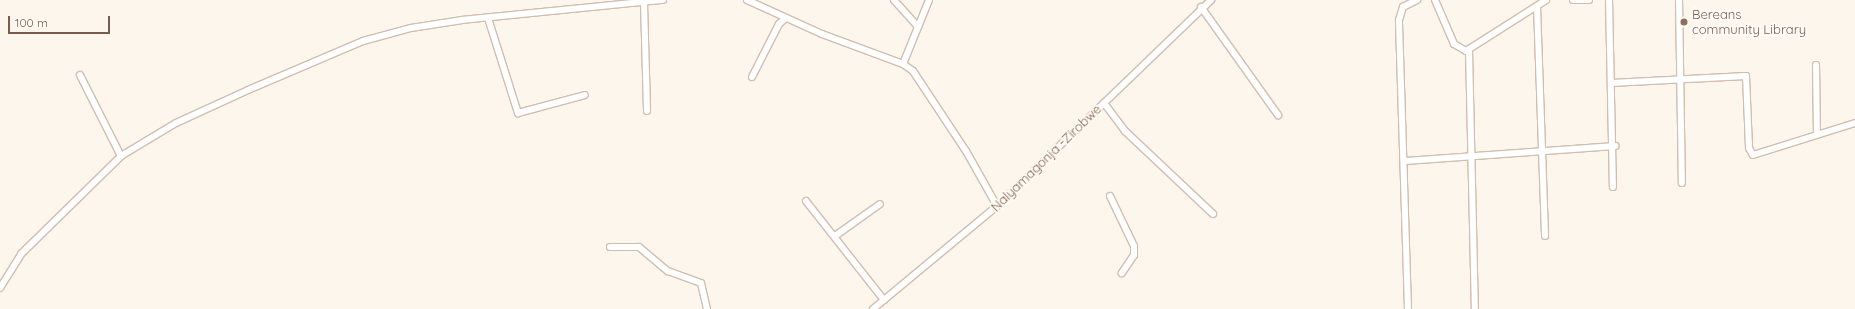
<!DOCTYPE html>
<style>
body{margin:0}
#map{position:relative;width:1855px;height:309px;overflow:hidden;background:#fdf6ec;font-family:Quicksand,sans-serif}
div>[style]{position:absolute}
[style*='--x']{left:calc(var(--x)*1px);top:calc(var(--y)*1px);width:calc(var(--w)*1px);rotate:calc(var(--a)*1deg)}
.roads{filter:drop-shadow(1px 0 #d1beb0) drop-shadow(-1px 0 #d1beb0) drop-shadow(0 1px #d1beb0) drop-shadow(0 -1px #d1beb0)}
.minor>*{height:6px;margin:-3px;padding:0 3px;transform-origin:3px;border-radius:3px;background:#fff}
.dots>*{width:11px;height:11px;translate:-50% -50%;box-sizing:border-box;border:2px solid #fffaf3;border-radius:50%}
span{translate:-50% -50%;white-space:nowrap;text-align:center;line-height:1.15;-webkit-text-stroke:4px #fffaf3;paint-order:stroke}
.education-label{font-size:13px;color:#785e54}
.left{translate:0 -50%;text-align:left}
.street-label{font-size:13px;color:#7a5c4d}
.scale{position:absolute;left:8px;top:16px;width:102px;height:18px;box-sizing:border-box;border:2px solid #7a5c4d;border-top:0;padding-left:5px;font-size:12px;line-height:14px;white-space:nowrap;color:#7a5c4d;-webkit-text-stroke:3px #fffaf3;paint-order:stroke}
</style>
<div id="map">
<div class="roads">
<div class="minor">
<i style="--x:747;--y:0;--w:82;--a:24.4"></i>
<i style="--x:822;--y:34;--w:86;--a:20.3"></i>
<i style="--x:903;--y:64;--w:12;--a:35"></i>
<i style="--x:913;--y:71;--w:96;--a:56.5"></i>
<i style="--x:966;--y:151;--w:63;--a:60.6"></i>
<i style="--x:894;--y:0;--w:36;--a:48"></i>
<i style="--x:1435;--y:0;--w:48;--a:66.6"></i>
<i style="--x:1454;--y:44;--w:14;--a:30"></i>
<i style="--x:1466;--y:51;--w:95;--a:-32.5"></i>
<i style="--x:1573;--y:0;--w:16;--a:0"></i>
<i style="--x:1609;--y:0;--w:187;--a:88.8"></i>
<i style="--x:1679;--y:0;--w:183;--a:89.1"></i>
<i style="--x:644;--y:3;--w:108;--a:88.4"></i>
<i style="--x:1537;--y:6;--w:230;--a:88"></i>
<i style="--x:1201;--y:7;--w:133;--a:54.5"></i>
<i style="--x:488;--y:18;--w:100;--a:72.5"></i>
<i style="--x:518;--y:113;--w:69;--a:-15"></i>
<i style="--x:1469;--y:50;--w:259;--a:88.7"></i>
<i style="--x:903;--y:64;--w:69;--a:-67.9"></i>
<i style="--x:1816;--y:65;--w:69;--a:89.2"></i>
<i style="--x:80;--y:75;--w:91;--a:63.2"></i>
<i style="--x:752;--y:77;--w:59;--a:-63"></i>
<i style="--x:779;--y:24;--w:9;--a:-41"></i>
<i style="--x:1611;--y:83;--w:135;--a:-3"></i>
<i style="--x:1746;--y:76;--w:72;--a:87.6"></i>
<i style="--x:1749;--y:148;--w:8;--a:60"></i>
<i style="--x:1753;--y:155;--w:107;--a:-17.4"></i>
<i style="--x:1104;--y:103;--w:35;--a:53"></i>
<i style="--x:1125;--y:131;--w:121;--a:43.3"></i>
<i style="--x:1405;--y:161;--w:211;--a:-4.1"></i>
<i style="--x:1110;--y:196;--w:55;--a:64.4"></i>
<i style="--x:1134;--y:246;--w:9;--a:90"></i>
<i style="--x:1134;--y:255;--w:22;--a:124"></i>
<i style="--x:806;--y:201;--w:126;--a:51.8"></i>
<i style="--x:835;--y:236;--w:55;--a:-35.4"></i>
<i style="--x:610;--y:247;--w:29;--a:0"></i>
<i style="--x:639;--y:247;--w:38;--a:40"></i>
<i style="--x:668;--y:271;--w:35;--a:20"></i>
<i style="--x:701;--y:283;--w:27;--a:77"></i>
<i style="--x:0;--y:288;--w:40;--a:-58"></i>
<i style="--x:21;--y:254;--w:140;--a:-44.4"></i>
<i style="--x:121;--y:156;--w:64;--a:-31"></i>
<i style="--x:176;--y:123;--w:79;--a:-24.6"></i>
<i style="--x:248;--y:90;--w:125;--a:-23.1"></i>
<i style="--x:363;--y:41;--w:50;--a:-15.2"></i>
<i style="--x:411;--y:28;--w:52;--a:-8.9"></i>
<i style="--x:462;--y:20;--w:202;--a:-5.7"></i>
<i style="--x:873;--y:309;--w:161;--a:-39.7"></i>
<i style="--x:997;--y:206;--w:297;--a:-43.9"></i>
<i style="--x:1408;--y:309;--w:289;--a:-91.8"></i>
<i style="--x:1399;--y:20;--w:14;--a:-73"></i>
<i style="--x:1403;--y:7;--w:16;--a:-27"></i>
</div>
</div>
<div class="dots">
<i style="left:1684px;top:22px;background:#8d6e63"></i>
</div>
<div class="education-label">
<span class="left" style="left:1692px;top:22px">Bereans<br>community Library</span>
</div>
<div class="street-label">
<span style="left:1046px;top:158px;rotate:-44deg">Nalyamagonja -Zirobwe</span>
</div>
<div class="scale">100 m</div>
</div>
